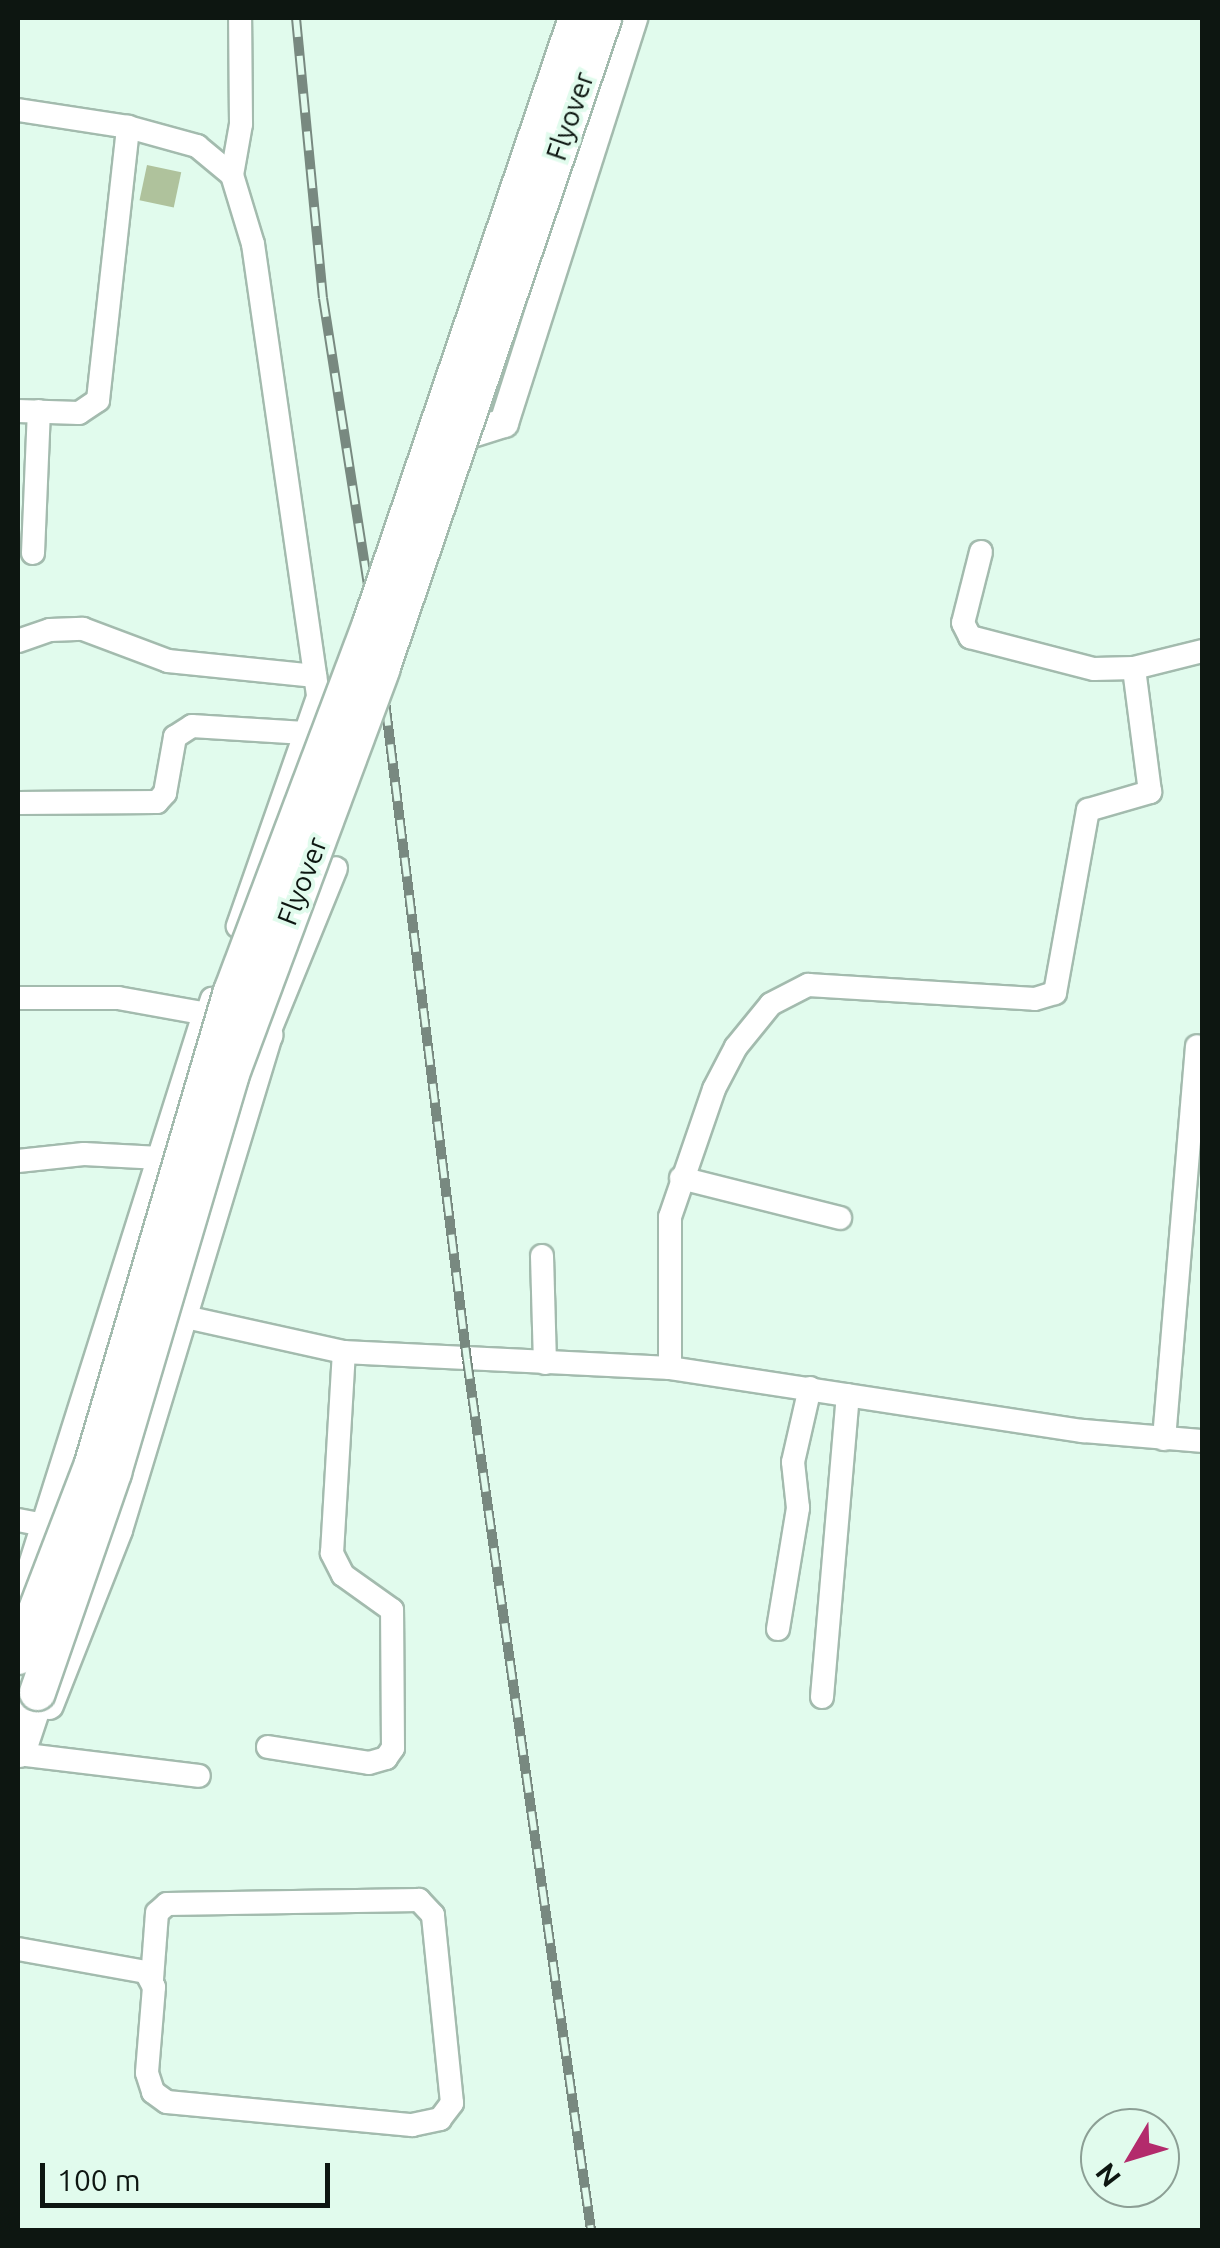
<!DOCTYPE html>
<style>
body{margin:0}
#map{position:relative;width:1220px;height:2248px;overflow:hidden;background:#e1fbed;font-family:Ubuntu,sans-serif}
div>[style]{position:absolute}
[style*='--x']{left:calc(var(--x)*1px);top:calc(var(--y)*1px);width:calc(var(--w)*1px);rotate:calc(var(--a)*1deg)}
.building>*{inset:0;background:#afc29c;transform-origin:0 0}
.roads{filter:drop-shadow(2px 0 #a3bbae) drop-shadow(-2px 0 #a3bbae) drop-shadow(0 2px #a3bbae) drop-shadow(0 -2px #a3bbae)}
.minor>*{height:22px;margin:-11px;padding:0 11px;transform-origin:11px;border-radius:11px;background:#fff}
.tertiary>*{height:28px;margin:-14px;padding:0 14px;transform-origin:14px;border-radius:14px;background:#fff}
.trunk>*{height:35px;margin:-17.5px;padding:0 17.5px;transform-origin:17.5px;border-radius:17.5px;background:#fff}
.rail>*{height:10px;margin-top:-5px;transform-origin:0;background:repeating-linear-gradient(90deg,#e1fbed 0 19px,#788980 0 38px);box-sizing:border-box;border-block:2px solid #788980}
.bridges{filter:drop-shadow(2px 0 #a3bbae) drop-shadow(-2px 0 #a3bbae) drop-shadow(0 2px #a3bbae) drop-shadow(0 -2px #a3bbae)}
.trunk-bridge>*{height:35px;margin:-17.5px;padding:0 17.5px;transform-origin:17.5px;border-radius:17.5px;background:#fff}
span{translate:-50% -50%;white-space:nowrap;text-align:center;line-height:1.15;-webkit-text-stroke:8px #e1fbed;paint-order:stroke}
.street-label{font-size:28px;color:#0d1611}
.frame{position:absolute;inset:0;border:20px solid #0d1611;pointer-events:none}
.north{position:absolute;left:1080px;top:2108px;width:100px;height:100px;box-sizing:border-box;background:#e1fbed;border:2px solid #8c9f95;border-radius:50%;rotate:232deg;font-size:28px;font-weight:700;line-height:40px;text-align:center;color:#0d1611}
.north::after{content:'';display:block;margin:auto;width:35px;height:45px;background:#b32b6c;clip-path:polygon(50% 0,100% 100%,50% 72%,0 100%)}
.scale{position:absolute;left:40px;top:2163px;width:290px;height:45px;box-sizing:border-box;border:5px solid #0d1611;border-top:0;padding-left:12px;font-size:30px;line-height:35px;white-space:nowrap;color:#0d1611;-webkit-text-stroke:8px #e1fbed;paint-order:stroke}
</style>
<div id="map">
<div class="building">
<i style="left:147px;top:165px;width:35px;height:36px;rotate:12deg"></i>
</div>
<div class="roads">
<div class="minor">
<i style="--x:18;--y:110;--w:111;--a:8.8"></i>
<i style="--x:128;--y:127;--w:72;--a:15.4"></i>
<i style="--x:197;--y:146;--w:45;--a:39.6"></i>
<i style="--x:232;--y:175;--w:72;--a:73.1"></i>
<i style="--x:253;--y:244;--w:458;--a:81.8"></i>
<i style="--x:318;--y:697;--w:243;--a:109.3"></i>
<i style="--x:232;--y:175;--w:52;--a:-80"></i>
<i style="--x:241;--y:124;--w:106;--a:-90.5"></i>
<i style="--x:18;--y:411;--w:61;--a:1.9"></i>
<i style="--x:79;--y:413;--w:23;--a:-34"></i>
<i style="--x:98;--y:400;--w:275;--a:-83.7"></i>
<i style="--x:981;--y:552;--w:73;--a:104.2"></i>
<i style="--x:963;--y:623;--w:16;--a:63"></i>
<i style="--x:970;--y:637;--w:128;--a:14.5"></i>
<i style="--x:1094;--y:669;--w:40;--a:-1.4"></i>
<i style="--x:1134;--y:668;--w:70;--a:-14"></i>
<i style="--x:33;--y:553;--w:142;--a:-87.6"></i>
<i style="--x:18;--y:641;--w:34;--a:-19"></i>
<i style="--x:50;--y:630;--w:33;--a:-2"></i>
<i style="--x:83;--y:629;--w:91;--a:20.6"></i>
<i style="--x:168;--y:661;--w:148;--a:5.8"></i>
<i style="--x:18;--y:803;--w:139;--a:-0.4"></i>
<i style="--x:157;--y:802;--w:12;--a:-48"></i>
<i style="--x:165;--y:793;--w:57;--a:-79.9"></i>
<i style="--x:175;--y:737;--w:20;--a:-33"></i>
<i style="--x:192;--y:726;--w:113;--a:3.5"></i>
<i style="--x:18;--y:998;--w:100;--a:0"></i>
<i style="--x:118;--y:998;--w:90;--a:10.2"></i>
<i style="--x:207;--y:1014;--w:16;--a:-72"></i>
<i style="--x:268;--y:1035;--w:180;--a:-67.8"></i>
<i style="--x:18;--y:1161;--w:66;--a:-6.1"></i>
<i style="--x:84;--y:1154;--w:76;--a:3"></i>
<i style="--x:681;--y:1178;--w:164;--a:14.1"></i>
<i style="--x:542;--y:1256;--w:107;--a:88.4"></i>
<i style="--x:181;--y:1316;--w:167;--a:12.5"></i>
<i style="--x:344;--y:1352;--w:326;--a:2.8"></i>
<i style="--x:670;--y:1368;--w:418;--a:8.7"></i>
<i style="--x:1083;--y:1431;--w:119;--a:4.8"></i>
<i style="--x:670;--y:1368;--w:151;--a:-90"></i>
<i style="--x:670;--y:1217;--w:135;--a:-71"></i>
<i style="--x:714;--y:1089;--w:47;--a:-62.4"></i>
<i style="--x:736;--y:1047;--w:55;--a:-50.9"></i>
<i style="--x:771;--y:1004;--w:42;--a:-27.2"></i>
<i style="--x:808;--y:985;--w:227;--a:3.5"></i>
<i style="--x:1035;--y:999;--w:21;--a:-17"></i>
<i style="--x:1055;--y:993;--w:186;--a:-79.8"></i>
<i style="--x:1088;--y:810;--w:65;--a:-16.2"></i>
<i style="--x:1150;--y:792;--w:125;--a:-97.4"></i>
<i style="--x:1164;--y:1439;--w:394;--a:-85.2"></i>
<i style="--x:18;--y:1520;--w:31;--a:11"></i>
<i style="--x:778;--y:1629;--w:123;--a:-80.6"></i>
<i style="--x:798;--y:1508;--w:46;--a:-96.2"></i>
<i style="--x:793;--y:1462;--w:76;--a:-77.1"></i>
<i style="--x:822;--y:1697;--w:303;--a:-85.1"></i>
<i style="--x:268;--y:1747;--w:102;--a:9"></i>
<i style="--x:369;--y:1763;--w:18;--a:-16"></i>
<i style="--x:386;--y:1758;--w:12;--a:-55"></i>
<i style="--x:393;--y:1748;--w:138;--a:-90.4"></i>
<i style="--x:392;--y:1610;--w:60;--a:-144.5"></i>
<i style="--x:343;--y:1575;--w:25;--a:-117"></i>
<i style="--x:332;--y:1553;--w:201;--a:-86.6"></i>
<i style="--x:18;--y:1754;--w:182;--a:6.9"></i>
<i style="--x:18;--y:1949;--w:130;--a:10.2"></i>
<i style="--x:146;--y:1972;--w:17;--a:62"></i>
<i style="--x:154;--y:1987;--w:86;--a:94.7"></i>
<i style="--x:147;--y:2073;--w:20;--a:72"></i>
<i style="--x:153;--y:2092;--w:17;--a:36"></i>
<i style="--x:167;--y:2102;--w:246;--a:5.4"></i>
<i style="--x:412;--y:2125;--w:29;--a:-12"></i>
<i style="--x:440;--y:2119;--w:20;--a:-53"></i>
<i style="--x:452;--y:2103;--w:189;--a:-95.8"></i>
<i style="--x:433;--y:1915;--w:21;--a:-133"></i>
<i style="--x:419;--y:1900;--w:252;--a:179.1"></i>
<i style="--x:167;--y:1904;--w:13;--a:138"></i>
<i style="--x:157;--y:1913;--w:67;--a:94.3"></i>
</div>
<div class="tertiary">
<i style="--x:444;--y:442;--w:63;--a:-17.6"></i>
<i style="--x:504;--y:423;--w:425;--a:-72.3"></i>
<i style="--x:23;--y:1597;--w:611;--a:-72.48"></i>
<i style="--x:207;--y:1014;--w:65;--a:19"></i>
<i style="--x:268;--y:1035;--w:517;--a:106.86"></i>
<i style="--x:118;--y:1530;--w:188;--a:111.5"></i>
</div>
<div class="trunk">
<i style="--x:18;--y:1749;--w:60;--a:-71.6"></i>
</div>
</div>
<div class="rail">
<i style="--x:296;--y:18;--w:281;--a:84.5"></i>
<i style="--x:323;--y:298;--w:376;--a:81.1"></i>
<i style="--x:381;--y:669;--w:696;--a:82.91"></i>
<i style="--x:467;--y:1360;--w:879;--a:81.89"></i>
</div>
<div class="bridges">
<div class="trunk-bridge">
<i style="--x:18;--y:1656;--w:207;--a:-69"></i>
<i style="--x:92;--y:1463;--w:492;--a:-73.6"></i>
<i style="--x:231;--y:991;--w:393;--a:-69.3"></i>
<i style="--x:370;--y:623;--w:639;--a:-71.2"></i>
<i style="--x:37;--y:1692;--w:233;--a:-70.9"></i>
<i style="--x:113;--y:1472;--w:413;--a:-73.5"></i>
<i style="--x:230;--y:1076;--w:434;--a:-69.6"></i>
<i style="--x:381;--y:669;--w:688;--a:-71.17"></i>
</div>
</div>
<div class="street-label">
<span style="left:570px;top:116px;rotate:-71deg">Flyover</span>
<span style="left:302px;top:881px;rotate:-69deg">Flyover</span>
</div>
<div class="frame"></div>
<div class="north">N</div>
<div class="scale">100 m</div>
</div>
